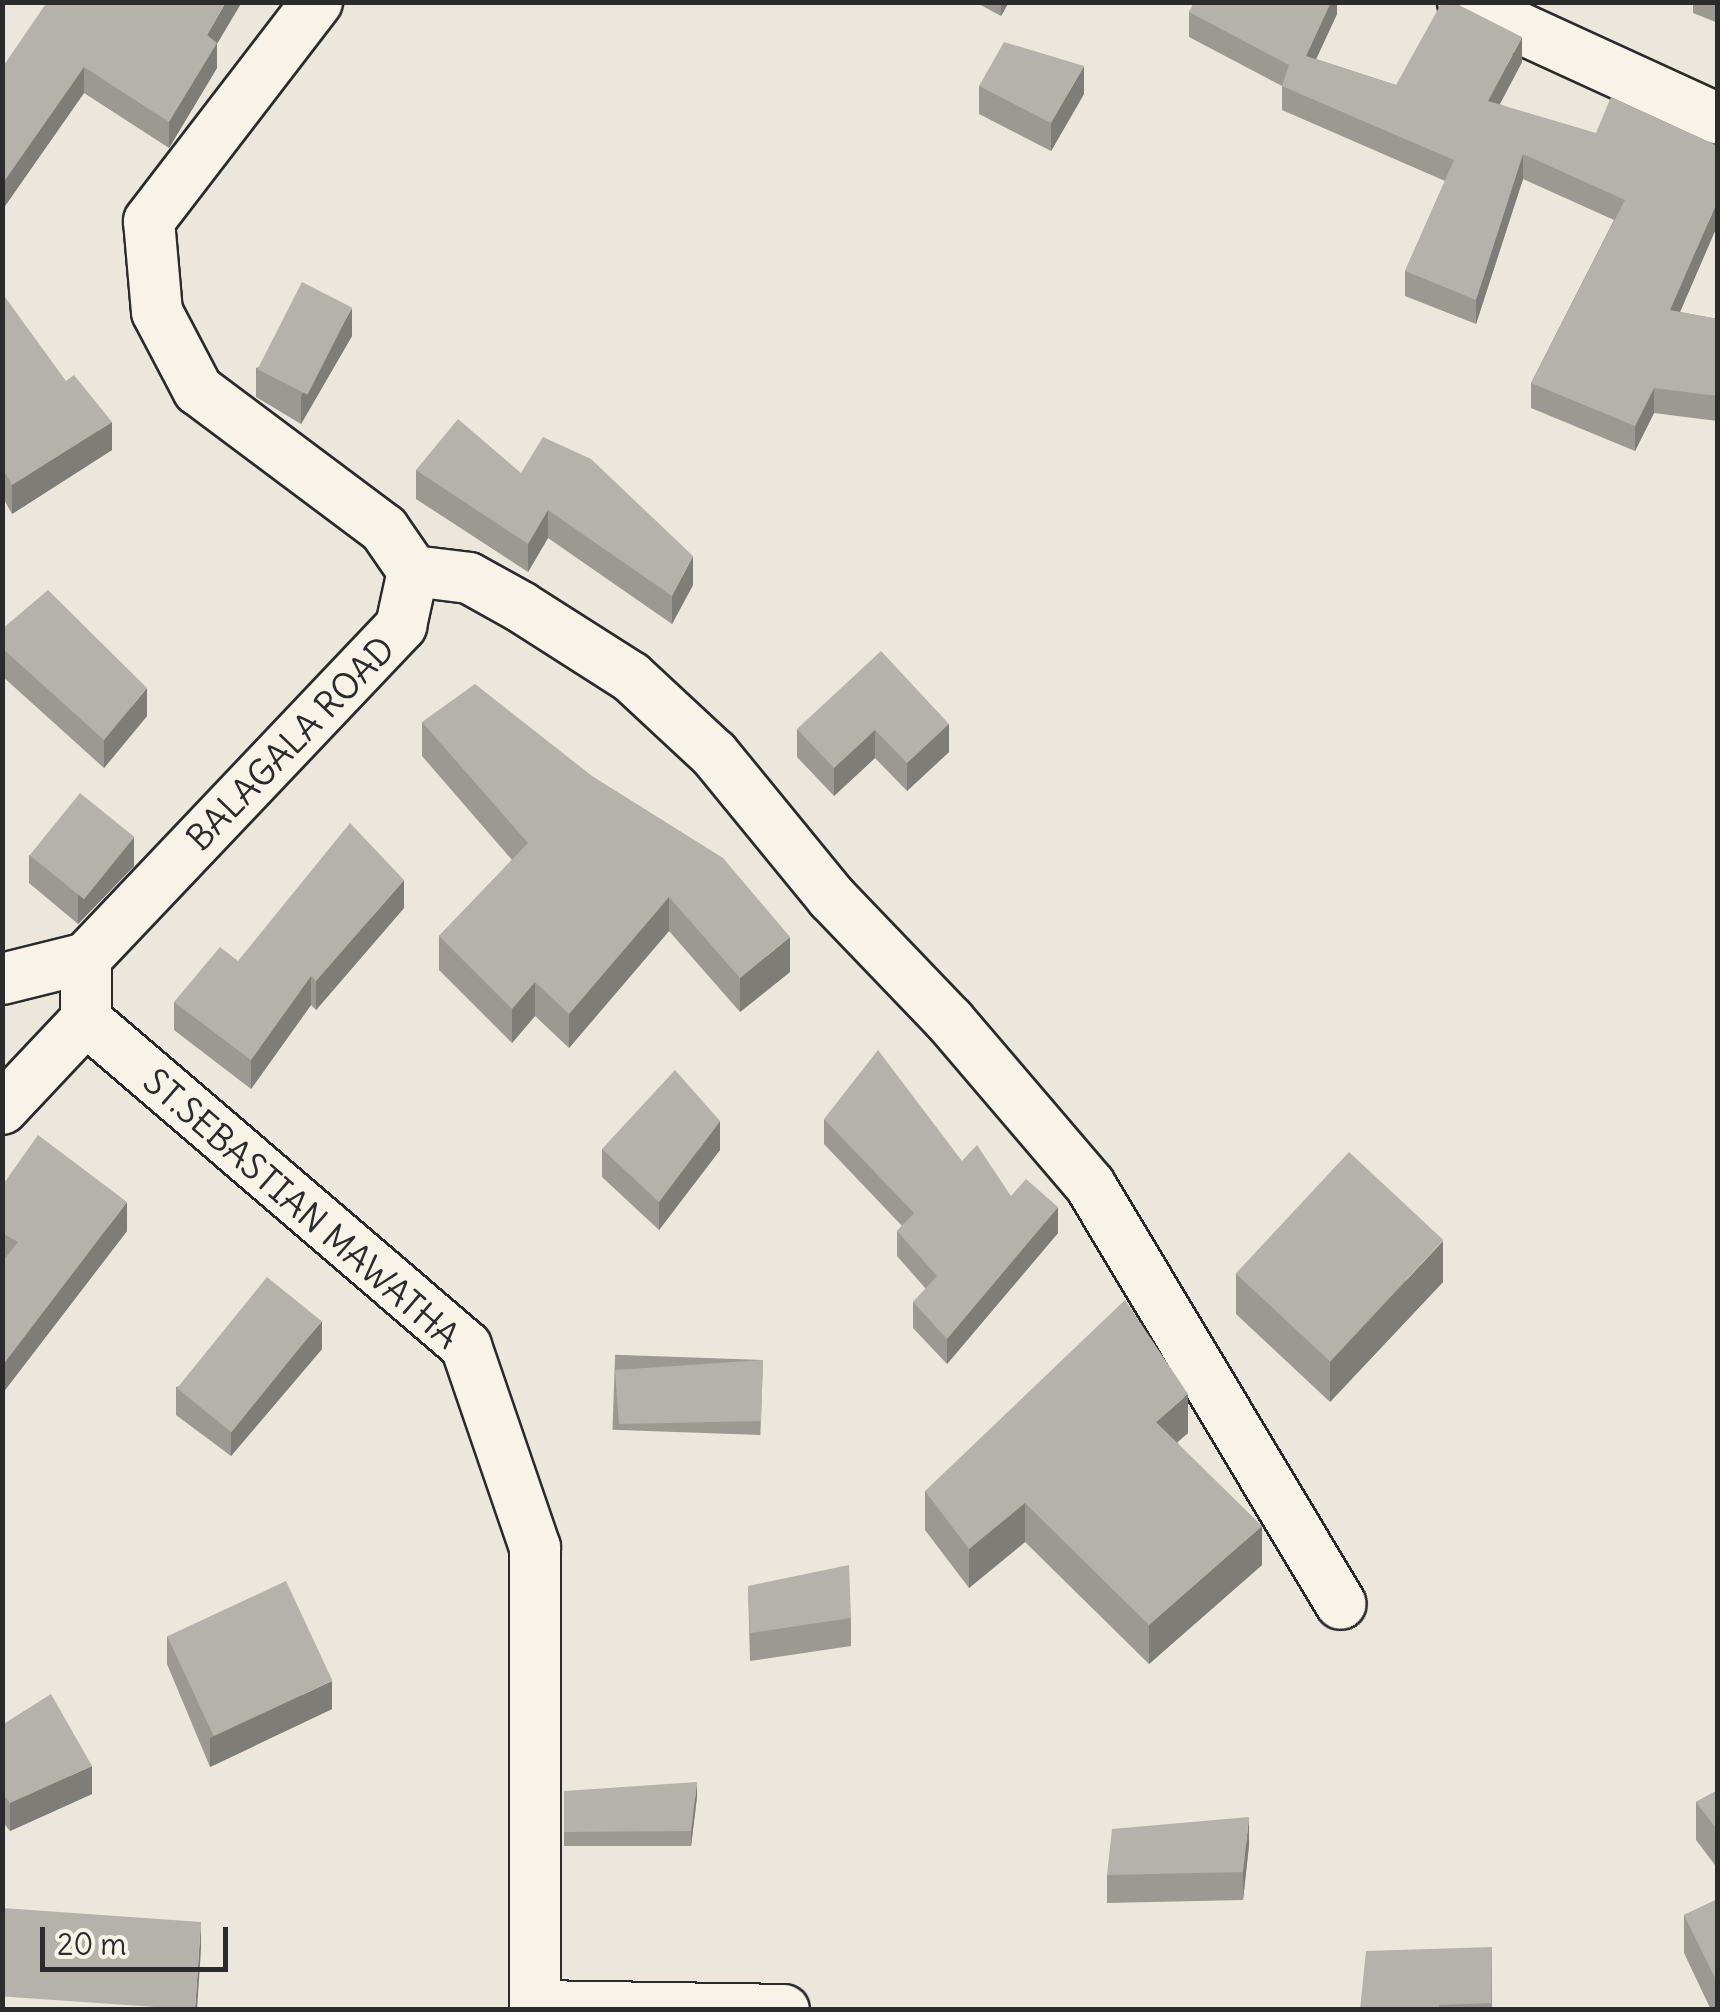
<!DOCTYPE html>
<style>
body{margin:0}
#map{position:relative;width:1720px;height:2012px;overflow:hidden;background:#ebe7dd;font-family:Delius,sans-serif}
div>[style]{position:absolute}
[style*='--x']{left:calc(var(--x)*1px);top:calc(var(--y)*1px);width:calc(var(--w)*1px);rotate:calc(var(--a)*1deg)}
.roads{filter:drop-shadow(2px 0 #2b2b2b) drop-shadow(-2px 0 #2b2b2b) drop-shadow(0 2px #2b2b2b) drop-shadow(0 -2px #2b2b2b)}
.street>*{height:50px;margin:-25px;padding:0 25px;transform-origin:25px;border-radius:25px;background:#f7f3e8}
.wall>*{inset:0;background:#9c9993;transform-origin:0 0}
.shaded-wall>*{inset:0;background:#7f7d78}
.building>*{inset:0;background:#b5b2ab;transform-origin:0 0}
span{translate:-50% -50%;white-space:nowrap;text-align:center;line-height:1.15;-webkit-text-stroke:8px #f7f3e8;paint-order:stroke}
.street-label{font-size:35px;color:#2b2b2b}
.frame{position:absolute;inset:0;border:5px solid #2b2b2b;pointer-events:none}
.scale{position:absolute;left:40px;top:1927px;width:188px;height:45px;box-sizing:border-box;border:5px solid #2b2b2b;border-top:0;padding-left:12px;font-size:30px;line-height:35px;white-space:nowrap;color:#2b2b2b;-webkit-text-stroke:8px #f7f3e8;paint-order:stroke}
</style>
<div id="map">
<div class="roads">
<div class="street">
<i style="--x:1463;--y:2;--w:281;--a:24.6"></i>
<i style="--x:413;--y:571;--w:56;--a:7.1"></i>
<i style="--x:469;--y:578;--w:60;--a:29.1"></i>
<i style="--x:521;--y:607;--w:130;--a:32.5"></i>
<i style="--x:631;--y:677;--w:113;--a:42.9"></i>
<i style="--x:714;--y:754;--w:186;--a:50.7"></i>
<i style="--x:832;--y:898;--w:170;--a:46.2"></i>
<i style="--x:950;--y:1021;--w:216;--a:49.5"></i>
<i style="--x:1090;--y:1185;--w:488;--a:59.1"></i>
<i style="--x:86;--y:958;--w:458;--a:-46.5"></i>
<i style="--x:401;--y:626;--w:56;--a:-77.7"></i>
<i style="--x:413;--y:571;--w:51;--a:-124.6"></i>
<i style="--x:384;--y:529;--w:232;--a:-143.2"></i>
<i style="--x:198;--y:390;--w:88;--a:-117.7"></i>
<i style="--x:157;--y:312;--w:91;--a:-95"></i>
<i style="--x:149;--y:221;--w:276;--a:-52.5"></i>
<i style="--x:86;--y:958;--w:62;--a:90"></i>
<i style="--x:86;--y:1020;--w:501;--a:40.63"></i>
<i style="--x:466;--y:1346;--w:213;--a:71.1"></i>
<i style="--x:535;--y:1547;--w:463;--a:90"></i>
<i style="--x:2;--y:979;--w:87;--a:-14"></i>
<i style="--x:2;--y:1109;--w:122;--a:-46.7"></i>
<i style="--x:535;--y:2006;--w:249;--a:0.9"></i>
</div>
</div>
<div class="wall">
<i style="clip-path:polygon(975px 2px,1009px 2px,1001px 16px)"></i>
<i style="clip-path:polygon(1337px 2px,1337px 14px,1316px 59px,1396px 85px,1522px 62px,1500px 104px,1718px 224px,1680px 312px,1718px 319px,1718px 421px,1654px 413px,1635px 451px,1531px 408px,1531px 383px,1614px 220px,1523px 179px,1476px 324px,1405px 296px,1405px 271px,1445px 181px,1282px 110px,1282px 86px,1189px 37px,1189px 12px)"></i>
<i style="clip-path:polygon(1693px 2px,1718px 2px,1718px 23px,1693px 13px)"></i>
<i style="clip-path:polygon(217px 44px,217px 68px,169px 148px,84px 93px,5px 206px,2px 203px,2px 68px)"></i>
<i style="clip-path:polygon(979px 86px,1084px 94px,1051px 151px,979px 114px)"></i>
<i style="clip-path:polygon(2px 293px,112px 450px,12px 514px,2px 496px)"></i>
<i style="clip-path:polygon(352px 336px,301px 424px,256px 397px,256px 368px)"></i>
<i style="clip-path:polygon(416px 470px,521px 473px,693px 585px,672px 624px,548px 538px,528px 572px,416px 499px)"></i>
<i style="clip-path:polygon(2px 629px,147px 716px,104px 768px,2px 676px)"></i>
<i style="clip-path:polygon(422px 722px,790px 972px,740px 1012px,669px 931px,569px 1048px,535px 1016px,512px 1043px,439px 970px,439px 936px,512px 860px,422px 756px)"></i>
<i style="clip-path:polygon(949px 724px,949px 752px,907px 791px,875px 758px,834px 796px,797px 757px,797px 729px)"></i>
<i style="clip-path:polygon(29px 855px,134px 866px,78px 924px,29px 883px)"></i>
<i style="clip-path:polygon(404px 908px,316px 1010px,311px 1005px,251px 1089px,174px 1030px,174px 1002px,238px 961px)"></i>
<i style="clip-path:polygon(824px 1119px,962px 1161px,1011px 1196px,1058px 1233px,947px 1364px,913px 1328px,913px 1302px,926px 1289px,897px 1256px,897px 1231px,902px 1226px,824px 1144px)"></i>
<i style="clip-path:polygon(602px 1149px,720px 1150px,659px 1230px,602px 1177px)"></i>
<i style="clip-path:polygon(2px 1186px,127px 1231px,2px 1394px,3px 1262px)"></i>
<i style="clip-path:polygon(1236px 1273px,1443px 1282px,1330px 1402px,1236px 1314px)"></i>
<i style="clip-path:polygon(322px 1349px,231px 1456px,176px 1415px,176px 1387px)"></i>
<i style="left:763px;top:1360px;width:75px;height:148px;rotate:92deg"></i>
<i style="clip-path:polygon(1188px 1433px,1177px 1442px,1262px 1565px,1149px 1664px,1025px 1542px,969px 1588px,925px 1530px,925px 1491px)"></i>
<i style="clip-path:polygon(748px 1586px,851px 1618px,851px 1646px,750px 1661px)"></i>
<i style="clip-path:polygon(167px 1636px,332px 1709px,210px 1767px,167px 1664px)"></i>
<i style="clip-path:polygon(2px 1725px,92px 1794px,10px 1831px,2px 1821px)"></i>
<i style="clip-path:polygon(1718px 1790px,1718px 1869px,1696px 1840px,1696px 1802px)"></i>
<i style="clip-path:polygon(564px 1791px,697px 1797px,691px 1846px,564px 1846px)"></i>
<i style="clip-path:polygon(1249px 1845px,1243px 1900px,1107px 1903px,1107px 1875px)"></i>
<i style="clip-path:polygon(1718px 1899px,1718px 2010px,1711px 2010px,1684px 1953px,1684px 1915px)"></i>
<i style="clip-path:polygon(1492px 1947px,1492px 2010px,1360px 2010px)"></i>
</div>
<div class="shaded-wall">
<i style="clip-path:polygon(226px 2px,242px 2px,217px 44px,217px 68px,169px 148px,169px 122px,207px 35px)"></i>
<i style="clip-path:polygon(1001px 2px,1009px 2px,1001px 16px)"></i>
<i style="clip-path:polygon(1331px 2px,1337px 2px,1337px 14px,1306px 81px,1306px 56px)"></i>
<i style="clip-path:polygon(1522px 37px,1522px 62px,1488px 126px,1488px 101px)"></i>
<i style="clip-path:polygon(1084px 66px,1084px 94px,1051px 151px,1051px 123px)"></i>
<i style="clip-path:polygon(84px 67px,84px 93px,5px 206px,5px 180px)"></i>
<i style="clip-path:polygon(1523px 154px,1523px 179px,1476px 324px,1476px 300px)"></i>
<i style="clip-path:polygon(1718px 200px,1718px 224px,1670px 335px,1670px 310px)"></i>
<i style="clip-path:polygon(352px 308px,352px 336px,301px 424px,301px 396px)"></i>
<i style="clip-path:polygon(1654px 388px,1654px 413px,1635px 451px,1635px 426px)"></i>
<i style="clip-path:polygon(112px 422px,112px 450px,12px 514px,12px 485px)"></i>
<i style="clip-path:polygon(548px 510px,548px 538px,528px 572px,528px 544px)"></i>
<i style="clip-path:polygon(693px 556px,693px 585px,672px 624px,672px 596px)"></i>
<i style="clip-path:polygon(147px 688px,147px 716px,104px 768px,104px 740px)"></i>
<i style="clip-path:polygon(949px 724px,949px 752px,907px 791px,907px 763px)"></i>
<i style="clip-path:polygon(875px 730px,875px 758px,834px 796px,834px 768px)"></i>
<i style="clip-path:polygon(134px 837px,134px 866px,78px 924px,78px 896px)"></i>
<i style="clip-path:polygon(404px 880px,404px 908px,316px 1010px,316px 981px)"></i>
<i style="clip-path:polygon(669px 897px,669px 931px,569px 1048px,569px 1014px)"></i>
<i style="clip-path:polygon(790px 937px,790px 972px,740px 1012px,740px 978px)"></i>
<i style="clip-path:polygon(311px 976px,311px 1005px,251px 1089px,251px 1060px)"></i>
<i style="clip-path:polygon(535px 982px,535px 1016px,512px 1043px,512px 1009px)"></i>
<i style="clip-path:polygon(720px 1121px,720px 1150px,659px 1230px,659px 1202px)"></i>
<i style="clip-path:polygon(127px 1202px,127px 1231px,2px 1394px,2px 1366px)"></i>
<i style="clip-path:polygon(1058px 1207px,1058px 1233px,947px 1364px,947px 1339px)"></i>
<i style="clip-path:polygon(1443px 1241px,1443px 1282px,1330px 1402px,1330px 1362px)"></i>
<i style="clip-path:polygon(322px 1321px,322px 1349px,231px 1456px,231px 1427px)"></i>
<i style="clip-path:polygon(1188px 1394px,1188px 1433px,1156px 1461px,1156px 1422px)"></i>
<i style="clip-path:polygon(1025px 1503px,1025px 1542px,969px 1588px,969px 1549px)"></i>
<i style="clip-path:polygon(1262px 1526px,1262px 1565px,1149px 1664px,1149px 1625px)"></i>
<i style="clip-path:polygon(332px 1681px,332px 1709px,210px 1767px,210px 1738px)"></i>
<i style="clip-path:polygon(92px 1766px,92px 1794px,10px 1831px,10px 1803px)"></i>
<i style="clip-path:polygon(697px 1782px,697px 1797px,691px 1846px,691px 1831px)"></i>
<i style="clip-path:polygon(1249px 1817px,1249px 1845px,1243px 1900px,1243px 1872px)"></i>
<i style="clip-path:polygon(201px 1922px,201px 1949px,197px 2010px,195px 2010px)"></i>
</div>
<div class="building">
<i style="clip-path:polygon(47px 2px,226px 2px,207px 35px,217px 43px,169px 122px,84px 67px,5px 180px,2px 177px,2px 68px)"></i>
<i style="clip-path:polygon(1194px 2px,1331px 2px,1306px 56px,1396px 85px,1442px 2px,1453px 2px,1522px 37px,1488px 101px,1596px 133px,1611px 97px,1718px 146px,1718px 200px,1670px 310px,1718px 319px,1718px 396px,1654px 388px,1635px 426px,1531px 383px,1625px 200px,1523px 154px,1476px 300px,1405px 271px,1454px 160px,1282px 86px,1289px 65px,1189px 12px)"></i>
<i style="clip-path:polygon(1004px 42px,1084px 66px,1051px 123px,979px 86px)"></i>
<i style="left:302px;top:282px;width:56px;height:98px;rotate:27deg"></i>
<i style="clip-path:polygon(2px 293px,66px 381px,74px 375px,112px 422px,12px 485px,2px 467px)"></i>
<i style="clip-path:polygon(458px 419px,521px 473px,543px 437px,591px 459px,693px 556px,672px 596px,548px 510px,528px 544px,416px 470px)"></i>
<i style="clip-path:polygon(48px 590px,147px 688px,104px 740px,2px 648px,2px 629px)"></i>
<i style="clip-path:polygon(881px 651px,949px 724px,907px 763px,875px 730px,834px 768px,797px 729px)"></i>
<i style="clip-path:polygon(475px 684px,592px 776px,723px 858px,790px 937px,740px 978px,669px 897px,569px 1014px,535px 982px,512px 1009px,439px 936px,528px 843px,422px 722px)"></i>
<i style="left:80px;top:793px;width:70px;height:80px;rotate:39deg"></i>
<i style="clip-path:polygon(350px 823px,404px 880px,316px 981px,311px 976px,251px 1060px,174px 1002px,220px 947px,238px 961px)"></i>
<i style="clip-path:polygon(878px 1050px,962px 1161px,977px 1145px,1011px 1196px,1026px 1179px,1058px 1207px,947px 1339px,913px 1302px,937px 1276px,897px 1231px,914px 1213px,824px 1119px)"></i>
<i style="clip-path:polygon(675px 1070px,720px 1121px,659px 1202px,602px 1149px)"></i>
<i style="clip-path:polygon(38px 1135px,127px 1202px,2px 1366px,2px 1262px,18px 1242px,2px 1233px,2px 1186px)"></i>
<i style="left:1349px;top:1152px;width:129px;height:166px;rotate:43deg"></i>
<i style="left:267px;top:1277px;width:70px;height:143px;rotate:39deg"></i>
<i style="clip-path:polygon(1125px 1300px,1188px 1394px,1156px 1422px,1262px 1526px,1149px 1625px,1025px 1503px,969px 1549px,925px 1491px)"></i>
<i style="clip-path:polygon(763px 1360px,761px 1421px,619px 1424px,615px 1370px)"></i>
<i style="clip-path:polygon(849px 1565px,851px 1618px,750px 1633px,748px 1586px)"></i>
<i style="left:286px;top:1581px;width:110px;height:131px;rotate:65deg"></i>
<i style="clip-path:polygon(51px 1694px,92px 1766px,10px 1803px,2px 1793px,2px 1725px)"></i>
<i style="clip-path:polygon(697px 1782px,691px 1831px,564px 1832px,564px 1791px)"></i>
<i style="clip-path:polygon(1718px 1790px,1718px 1831px,1696px 1802px)"></i>
<i style="clip-path:polygon(1249px 1817px,1243px 1872px,1107px 1875px,1112px 1829px)"></i>
<i style="clip-path:polygon(1718px 1899px,1718px 1984px,1684px 1915px)"></i>
<i style="left:201px;top:1922px;width:88px;height:199px;rotate:94deg"></i>
<i style="clip-path:polygon(1492px 1947px,1491px 2003px,1439px 2005px,1439px 2010px,1360px 2010px,1366px 1951px)"></i>
</div>
<div class="street-label">
<span style="left:290px;top:743px;rotate:-46deg">BALAGALA ROAD</span>
<span style="left:302px;top:1208px;rotate:41deg">ST.SEBASTIAN MAWATHA</span>
</div>
<div class="frame"></div>
<div class="scale">20 m</div>
</div>
